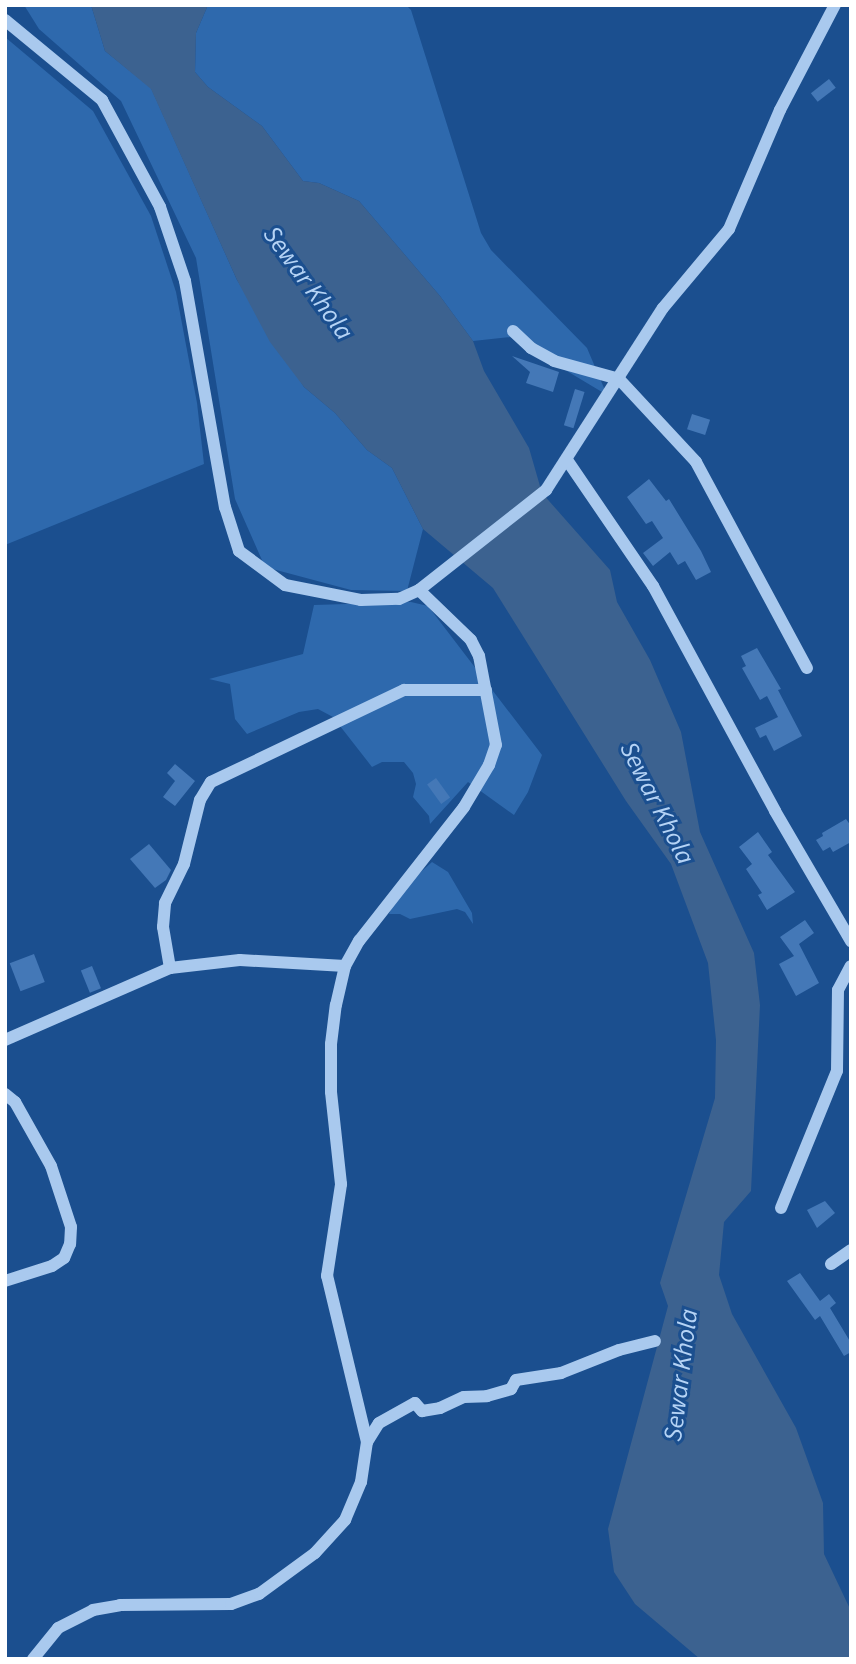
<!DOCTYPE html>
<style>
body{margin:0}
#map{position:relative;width:856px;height:1664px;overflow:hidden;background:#1b4f8f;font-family:"Source Sans 3",sans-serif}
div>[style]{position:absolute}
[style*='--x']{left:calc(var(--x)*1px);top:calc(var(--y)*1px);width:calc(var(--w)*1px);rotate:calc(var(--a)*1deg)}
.green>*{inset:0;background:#2e69ad}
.water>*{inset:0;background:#3c6290}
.building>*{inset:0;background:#4478b7;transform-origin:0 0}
.minor>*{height:12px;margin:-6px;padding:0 6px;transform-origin:6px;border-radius:6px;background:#a9c9ee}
span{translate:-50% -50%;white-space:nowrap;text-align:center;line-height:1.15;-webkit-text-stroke:6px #1b4f8f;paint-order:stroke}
.water-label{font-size:26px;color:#b5d3f5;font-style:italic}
.frame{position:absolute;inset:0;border:7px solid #fff;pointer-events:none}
</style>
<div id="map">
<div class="green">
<i style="clip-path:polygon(24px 5px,91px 5px,105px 51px,151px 88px,237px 280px,304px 387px,335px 413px,367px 450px,392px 468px,423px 529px,407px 591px,351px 590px,265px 567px,235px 499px,196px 258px,121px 101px,39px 29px)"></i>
<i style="clip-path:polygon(208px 5px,406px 5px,411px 10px,481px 233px,491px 250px,587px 348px,607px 395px,510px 337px,473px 341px,440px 296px,359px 201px,319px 183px,303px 181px,262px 126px,208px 87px,195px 72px,196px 33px)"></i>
<i style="clip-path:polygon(5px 37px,93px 111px,151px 216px,176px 292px,197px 403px,204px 464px,5px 545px)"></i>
<i style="clip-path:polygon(411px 602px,428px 606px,542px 755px,528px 792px,514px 815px,468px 782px,430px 824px,429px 816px,413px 797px,416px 784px,413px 773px,404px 762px,382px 762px,372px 767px,333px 717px,318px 709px,299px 712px,247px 734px,235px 719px,230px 684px,209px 679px,303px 654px,314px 605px)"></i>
<i style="clip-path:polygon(432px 862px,448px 872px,472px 913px,473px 924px,465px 912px,457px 909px,410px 919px,400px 914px,389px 914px,397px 893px)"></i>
</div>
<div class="water">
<i style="clip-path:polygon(91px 5px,208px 5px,196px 33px,195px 72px,208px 87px,262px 126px,303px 181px,319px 183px,359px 201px,440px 296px,473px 341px,484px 371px,529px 448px,542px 493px,610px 570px,617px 602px,650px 660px,681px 732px,700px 832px,754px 953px,760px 1005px,751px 1191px,724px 1222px,719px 1275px,732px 1314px,796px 1428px,823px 1503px,824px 1554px,851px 1611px,851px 1659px,700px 1659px,635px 1604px,614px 1572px,608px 1529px,668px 1306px,660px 1283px,715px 1098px,716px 1040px,708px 963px,671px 864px,626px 801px,493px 588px,423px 529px,392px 468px,367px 450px,335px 413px,304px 387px,270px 342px,237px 280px,151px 89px,105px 51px)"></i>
</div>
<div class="building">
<i style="left:829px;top:79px;width:11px;height:23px;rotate:52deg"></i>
<i style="clip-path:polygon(512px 356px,559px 372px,553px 392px,526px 383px,530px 372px)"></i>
<i style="left:575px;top:389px;width:10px;height:38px;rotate:17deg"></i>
<i style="left:692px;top:414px;width:19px;height:16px;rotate:18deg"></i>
<i style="clip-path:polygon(649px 479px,666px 501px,669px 499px,701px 551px,711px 572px,696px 580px,685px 561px,678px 565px,670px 552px,653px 566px,643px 553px,663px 538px,652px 521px,646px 524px,627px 497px)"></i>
<i style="clip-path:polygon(757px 648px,781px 689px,778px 690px,802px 736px,774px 751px,766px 735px,760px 738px,755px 728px,778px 717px,767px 696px,760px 700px,742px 668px,746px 666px,741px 656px)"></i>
<i style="clip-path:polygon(175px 764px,195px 781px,175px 806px,163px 797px,175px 781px,167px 773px)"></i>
<i style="left:436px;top:778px;width:24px;height:11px;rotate:54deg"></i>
<i style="clip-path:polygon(846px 819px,851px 826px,851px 842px,833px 852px,830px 847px,823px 851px,816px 840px,823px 836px,822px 833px)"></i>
<i style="clip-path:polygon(758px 832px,772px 852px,768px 855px,795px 892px,767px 910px,758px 895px,762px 893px,746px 869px,752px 864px,739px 847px)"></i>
<i style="clip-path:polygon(149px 844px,171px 870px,166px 880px,155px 888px,130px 859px)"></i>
<i style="clip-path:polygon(805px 920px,814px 933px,799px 944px,819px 983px,796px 996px,779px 964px,794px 956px,780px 937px)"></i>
<i style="left:34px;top:954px;width:30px;height:26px;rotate:69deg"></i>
<i style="left:92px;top:966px;width:24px;height:12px;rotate:68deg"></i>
<i style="clip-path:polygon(825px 1201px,835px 1213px,817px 1228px,807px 1210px)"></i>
<i style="clip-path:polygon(800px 1273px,820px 1301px,829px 1294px,836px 1303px,830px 1308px,851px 1343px,851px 1352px,844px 1356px,820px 1316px,815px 1320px,787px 1281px)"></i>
</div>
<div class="minor">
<i style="--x:5;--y:20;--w:126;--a:39.5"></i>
<i style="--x:102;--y:100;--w:122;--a:61.5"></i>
<i style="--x:160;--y:207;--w:78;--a:71.3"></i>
<i style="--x:185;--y:281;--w:230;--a:80"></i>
<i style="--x:225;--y:507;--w:46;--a:72.3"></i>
<i style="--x:239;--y:551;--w:57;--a:36.5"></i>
<i style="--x:285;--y:585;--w:77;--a:11.2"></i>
<i style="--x:361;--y:600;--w:38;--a:-2"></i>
<i style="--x:399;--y:599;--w:22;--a:-24"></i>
<i style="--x:513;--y:331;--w:25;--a:43"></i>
<i style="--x:531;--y:348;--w:26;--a:29"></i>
<i style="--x:554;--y:361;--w:67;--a:15.5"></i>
<i style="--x:619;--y:379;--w:113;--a:47.1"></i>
<i style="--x:696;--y:462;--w:234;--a:61.7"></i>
<i style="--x:567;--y:460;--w:153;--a:55.7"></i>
<i style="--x:653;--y:586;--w:256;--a:61.5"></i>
<i style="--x:775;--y:811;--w:151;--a:59.7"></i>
<i style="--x:170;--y:968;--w:42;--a:-99.7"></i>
<i style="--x:163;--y:927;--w:24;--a:-85"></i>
<i style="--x:165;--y:903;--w:43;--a:-64"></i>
<i style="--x:184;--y:864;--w:66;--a:-76"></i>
<i style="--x:200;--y:800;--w:21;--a:-59"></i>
<i style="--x:211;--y:782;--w:214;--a:-25.5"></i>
<i style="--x:404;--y:690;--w:82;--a:0"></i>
<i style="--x:5;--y:1040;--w:180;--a:-23.6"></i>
<i style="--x:170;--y:968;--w:70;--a:-6.5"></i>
<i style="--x:240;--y:960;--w:105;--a:3.3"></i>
<i style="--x:5;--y:1094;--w:13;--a:39"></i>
<i style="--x:15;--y:1102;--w:73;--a:60.6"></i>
<i style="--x:51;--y:1166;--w:64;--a:71.8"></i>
<i style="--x:71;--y:1227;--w:17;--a:93"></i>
<i style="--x:70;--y:1244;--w:15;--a:113"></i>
<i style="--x:64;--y:1258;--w:14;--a:146"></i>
<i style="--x:52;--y:1266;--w:49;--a:162.3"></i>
<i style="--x:781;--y:1208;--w:148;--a:-67.8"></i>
<i style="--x:837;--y:1071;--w:81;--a:-89.3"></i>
<i style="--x:838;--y:990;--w:27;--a:-62"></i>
<i style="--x:831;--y:1264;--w:24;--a:-35"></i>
<i style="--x:367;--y:1442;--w:22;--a:-58"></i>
<i style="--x:379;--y:1423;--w:41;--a:-29.1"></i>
<i style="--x:415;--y:1403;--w:11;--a:49"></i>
<i style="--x:422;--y:1411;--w:18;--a:-9"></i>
<i style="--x:440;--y:1408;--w:26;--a:-25"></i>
<i style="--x:464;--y:1397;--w:23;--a:-2"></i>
<i style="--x:487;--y:1396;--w:25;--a:-16"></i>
<i style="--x:511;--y:1389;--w:10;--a:-61"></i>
<i style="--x:516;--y:1380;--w:46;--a:-8.8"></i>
<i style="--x:561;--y:1373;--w:62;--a:-21.6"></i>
<i style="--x:619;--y:1350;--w:37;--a:-14"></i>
<i style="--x:33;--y:1659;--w:40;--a:-51"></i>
<i style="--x:58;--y:1628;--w:39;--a:-27"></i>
<i style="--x:93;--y:1610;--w:27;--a:-10"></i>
<i style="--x:120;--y:1605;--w:111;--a:-0.5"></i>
<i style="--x:231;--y:1604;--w:30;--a:-20"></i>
<i style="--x:259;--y:1594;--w:69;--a:-36.2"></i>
<i style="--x:315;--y:1553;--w:45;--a:-47.7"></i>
<i style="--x:345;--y:1520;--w:41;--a:-67.2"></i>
<i style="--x:361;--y:1482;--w:40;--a:-81.5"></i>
<i style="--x:367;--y:1442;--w:171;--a:-103.5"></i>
<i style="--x:327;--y:1276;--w:93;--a:-81.3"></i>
<i style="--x:341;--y:1184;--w:93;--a:-96.2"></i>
<i style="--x:331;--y:1092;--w:48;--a:-90"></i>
<i style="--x:331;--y:1044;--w:39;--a:-83"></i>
<i style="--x:336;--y:1005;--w:40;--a:-77"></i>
<i style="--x:345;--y:966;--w:29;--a:-61"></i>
<i style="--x:359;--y:941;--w:170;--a:-51.9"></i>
<i style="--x:464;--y:807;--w:49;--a:-59.2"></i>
<i style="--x:489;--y:765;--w:21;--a:-71"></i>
<i style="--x:496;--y:745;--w:91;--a:-100.8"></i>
<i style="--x:479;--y:656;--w:18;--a:-117"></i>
<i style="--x:471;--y:640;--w:72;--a:-136.1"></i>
<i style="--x:419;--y:590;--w:162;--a:-38.2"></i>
<i style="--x:546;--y:490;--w:216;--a:-57.3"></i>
<i style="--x:663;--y:308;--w:103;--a:-50.1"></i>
<i style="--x:729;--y:229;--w:129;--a:-66.8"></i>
<i style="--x:780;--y:110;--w:119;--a:-62.4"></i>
</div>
<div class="water-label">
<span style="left:308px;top:283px;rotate:54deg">Sewar Khola</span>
<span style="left:657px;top:803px;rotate:63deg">Sewar Khola</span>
<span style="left:681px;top:1375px;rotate:-83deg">Sewar Khola</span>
</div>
<div class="frame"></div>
</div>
